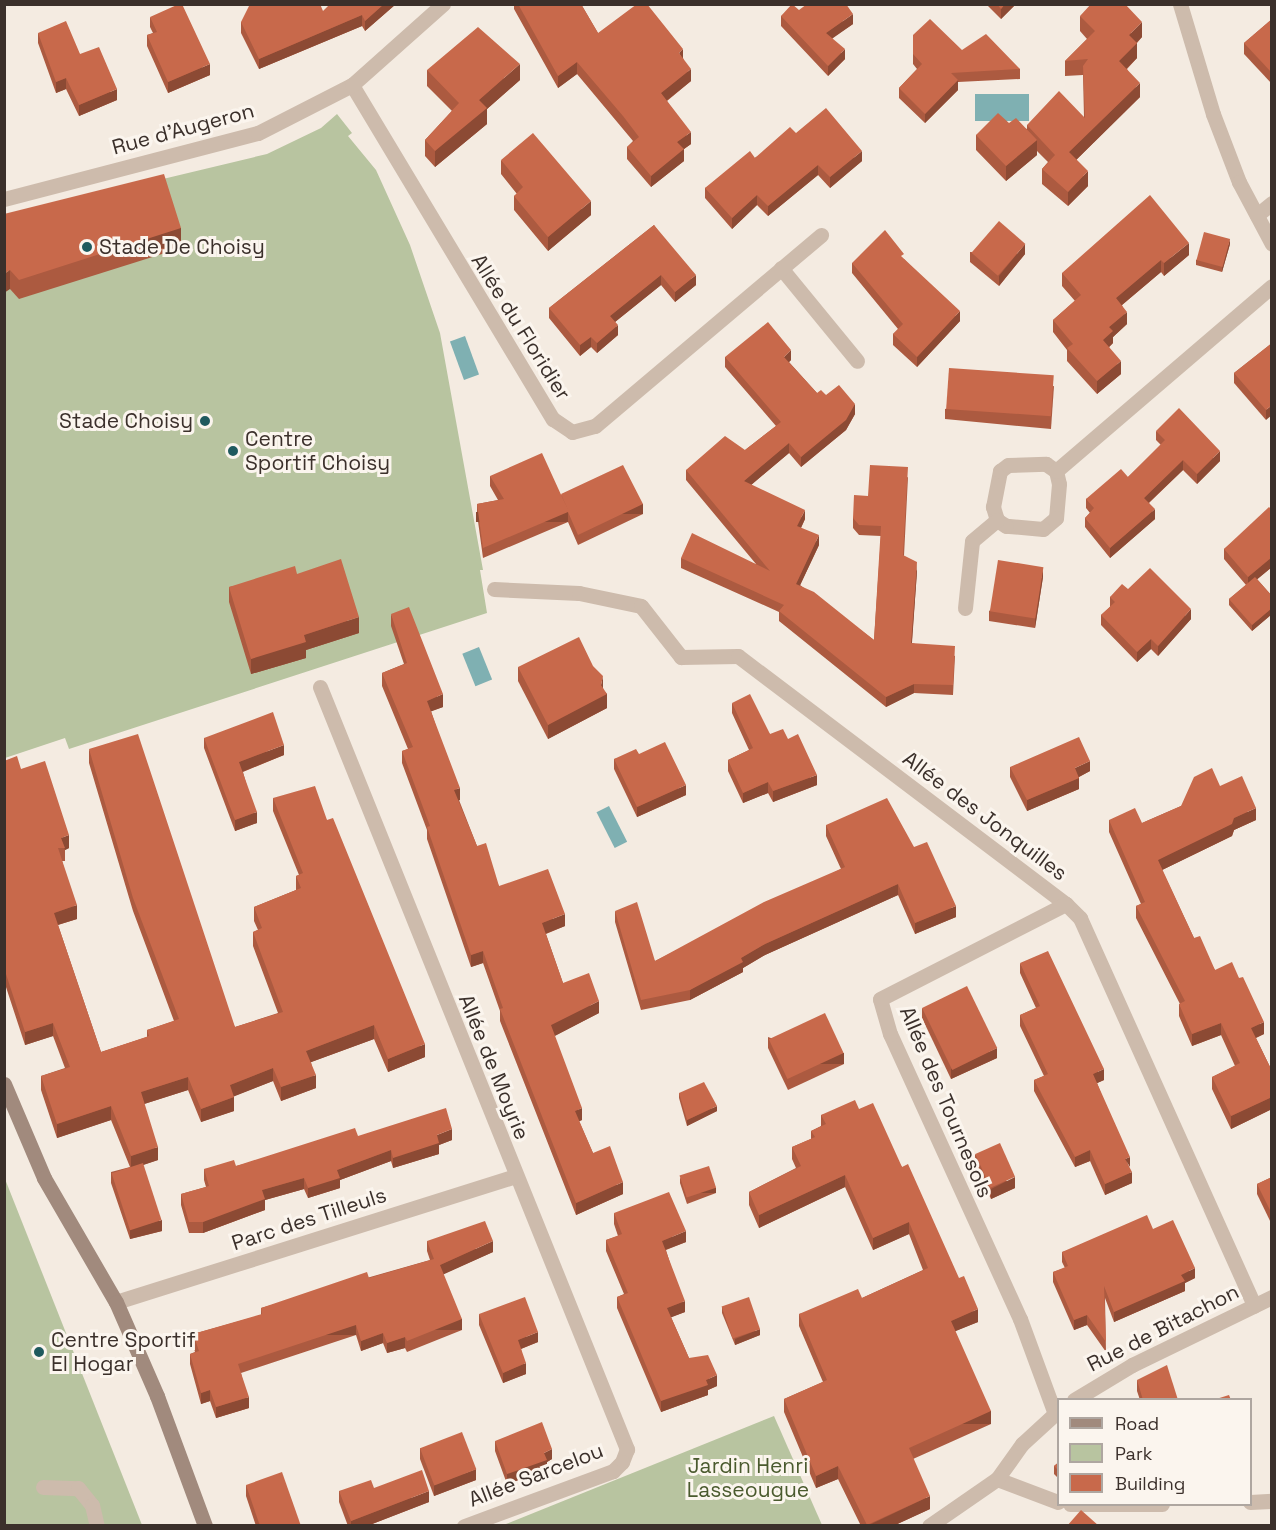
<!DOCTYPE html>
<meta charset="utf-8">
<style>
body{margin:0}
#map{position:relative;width:1276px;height:1530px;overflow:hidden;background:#f4ebe1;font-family:"Space Grotesk",sans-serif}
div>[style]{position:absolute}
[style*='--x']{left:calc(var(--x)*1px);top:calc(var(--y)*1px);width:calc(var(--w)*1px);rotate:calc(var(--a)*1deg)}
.green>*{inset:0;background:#b8c4a0}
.water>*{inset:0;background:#7fb0b2;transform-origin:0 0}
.lane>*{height:15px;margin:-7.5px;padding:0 7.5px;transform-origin:7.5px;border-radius:7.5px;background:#cdbbac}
.street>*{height:15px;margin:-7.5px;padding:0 7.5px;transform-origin:7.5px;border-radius:7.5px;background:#cdbbac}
.secondary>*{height:15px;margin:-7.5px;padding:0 7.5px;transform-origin:7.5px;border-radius:7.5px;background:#a18a7d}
.wall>*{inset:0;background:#ac5a40}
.shaded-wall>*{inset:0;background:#8c4a34;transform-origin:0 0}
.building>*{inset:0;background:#c8694b;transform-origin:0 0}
.dots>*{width:16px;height:16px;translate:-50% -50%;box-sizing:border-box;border:3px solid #fbf5ee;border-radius:50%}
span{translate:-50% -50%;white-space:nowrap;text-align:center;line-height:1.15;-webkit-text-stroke:6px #fbf5ee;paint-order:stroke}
.street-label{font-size:21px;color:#3b302b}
.poi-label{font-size:21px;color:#3b302b}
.left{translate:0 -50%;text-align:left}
.right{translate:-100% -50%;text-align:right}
.park-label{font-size:21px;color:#4a5a2e}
.frame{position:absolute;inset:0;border:6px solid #3b302b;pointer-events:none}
.legend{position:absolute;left:1057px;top:1398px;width:195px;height:108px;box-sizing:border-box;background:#fbf5ee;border:2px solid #aea6a0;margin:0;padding:8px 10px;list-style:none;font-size:18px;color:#3b302b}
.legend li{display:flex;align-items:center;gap:12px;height:30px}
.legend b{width:30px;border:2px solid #aea6a0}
</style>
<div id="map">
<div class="green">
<i style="clip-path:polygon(337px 114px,352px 133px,348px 136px,376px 170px,410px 245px,440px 333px,483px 570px,480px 570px,487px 613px,69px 749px,65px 738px,5px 758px,4px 226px,50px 206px,267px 154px,321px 128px)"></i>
<i style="clip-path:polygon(5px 1179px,142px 1525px,5px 1525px)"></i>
<i style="clip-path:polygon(774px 1416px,822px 1525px,505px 1525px,506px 1524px)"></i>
</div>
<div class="water">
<i style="left:975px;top:94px;width:54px;height:27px"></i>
<i style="left:465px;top:336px;width:41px;height:16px;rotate:70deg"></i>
<i style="left:479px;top:647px;width:35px;height:18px;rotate:68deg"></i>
<i style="left:609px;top:806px;width:40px;height:14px;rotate:63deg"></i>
</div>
<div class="lane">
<i style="--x:1257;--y:215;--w:19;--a:-39"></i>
<i style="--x:781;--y:268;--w:120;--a:50.7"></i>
<i style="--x:43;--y:1487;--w:35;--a:2"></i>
<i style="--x:78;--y:1488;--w:22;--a:51"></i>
<i style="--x:92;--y:1505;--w:22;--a:77"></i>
</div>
<div class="street">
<i style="--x:1180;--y:4;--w:115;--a:73.3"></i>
<i style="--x:1213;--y:114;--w:73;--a:69.1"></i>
<i style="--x:1239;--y:182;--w:70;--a:62"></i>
<i style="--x:352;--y:85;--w:390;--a:59"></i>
<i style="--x:553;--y:419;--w:23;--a:34"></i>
<i style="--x:572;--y:432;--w:24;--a:-15"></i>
<i style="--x:595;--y:426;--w:296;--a:-40.2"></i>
<i style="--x:4;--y:199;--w:262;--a:-14.6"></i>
<i style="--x:258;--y:133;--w:106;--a:-27.1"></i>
<i style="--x:352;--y:85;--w:122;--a:-41.7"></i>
<i style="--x:1046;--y:464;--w:12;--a:35"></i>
<i style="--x:1056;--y:471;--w:13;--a:77"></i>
<i style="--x:1059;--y:484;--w:34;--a:95"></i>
<i style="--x:1056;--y:518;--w:17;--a:140"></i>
<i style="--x:1043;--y:529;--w:37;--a:-175"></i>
<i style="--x:1006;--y:526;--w:11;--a:-146"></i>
<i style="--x:997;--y:520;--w:14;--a:-107"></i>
<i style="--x:993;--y:507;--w:37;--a:-79"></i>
<i style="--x:1000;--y:471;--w:10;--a:-37"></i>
<i style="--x:1008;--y:465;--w:38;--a:-2"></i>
<i style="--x:1056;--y:471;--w:284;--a:-40.6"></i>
<i style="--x:494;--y:589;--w:85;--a:2.7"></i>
<i style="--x:579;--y:593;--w:63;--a:11.8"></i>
<i style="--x:641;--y:606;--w:65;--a:51.9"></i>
<i style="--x:681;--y:657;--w:57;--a:-1"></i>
<i style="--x:738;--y:656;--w:411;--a:37.1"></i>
<i style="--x:1066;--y:904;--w:20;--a:45"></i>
<i style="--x:1080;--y:918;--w:425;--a:65.8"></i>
<i style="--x:965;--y:608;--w:67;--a:-84"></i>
<i style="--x:972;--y:541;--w:33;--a:-40"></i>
<i style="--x:320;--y:687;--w:822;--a:68.06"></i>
<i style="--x:627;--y:1449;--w:14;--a:111"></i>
<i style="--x:622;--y:1462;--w:13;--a:135"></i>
<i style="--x:613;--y:1471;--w:159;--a:159.7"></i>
<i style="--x:116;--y:1302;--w:418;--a:-17.5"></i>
<i style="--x:1074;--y:1400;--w:68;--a:-31.1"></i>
<i style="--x:1132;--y:1365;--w:156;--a:-25.9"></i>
<i style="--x:1055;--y:1414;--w:101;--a:-110.2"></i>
<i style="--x:1020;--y:1319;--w:313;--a:-114.5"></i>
<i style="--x:890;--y:1034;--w:36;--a:-106"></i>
<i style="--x:880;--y:999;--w:209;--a:-27.1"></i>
<i style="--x:997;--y:1479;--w:65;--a:20.7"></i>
<i style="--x:1250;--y:1502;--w:22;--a:-3"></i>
<i style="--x:1070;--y:1504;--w:92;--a:0"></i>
<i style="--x:929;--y:1526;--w:83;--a:-34.7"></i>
<i style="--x:997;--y:1479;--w:43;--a:-54.5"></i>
<i style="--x:1022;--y:1444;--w:49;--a:-42.5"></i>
</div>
<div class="secondary">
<i style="--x:4;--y:1084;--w:102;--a:66.9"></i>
<i style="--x:44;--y:1178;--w:143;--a:59.9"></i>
<i style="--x:116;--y:1302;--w:103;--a:66.4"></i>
<i style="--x:157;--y:1396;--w:139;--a:69.7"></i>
</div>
<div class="wall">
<i style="clip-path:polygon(396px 4px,365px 31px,362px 26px,259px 69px,241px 33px,241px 22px,323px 11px)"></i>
<i style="clip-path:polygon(514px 4px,581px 4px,598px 33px,683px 58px,691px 81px,667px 101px,691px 144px,684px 149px,684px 161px,651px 187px,627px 159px,627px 147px,633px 141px,577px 74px,558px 88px,514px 9px)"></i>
<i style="clip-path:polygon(986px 4px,1016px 4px,1001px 19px)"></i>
<i style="clip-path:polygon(799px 10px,853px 24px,832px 38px,845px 59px,828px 76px,781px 26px,781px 16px)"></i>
<i style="clip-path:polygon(1080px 16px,1142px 37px,1137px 43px,1137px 58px,1127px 69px,1140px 97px,1076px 160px,1088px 186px,1068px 206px,1042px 184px,1042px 169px,1048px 162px,1037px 151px,1037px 155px,1006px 181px,976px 150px,976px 135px,1009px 123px,1027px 129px,1027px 125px,1084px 117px,1083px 75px,1065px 76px,1065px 61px,1087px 39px,1080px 31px)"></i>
<i style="clip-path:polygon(150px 17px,210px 75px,168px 93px,147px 46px,147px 35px,153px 33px,150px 27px)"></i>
<i style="clip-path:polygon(1272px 19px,1272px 84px,1244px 54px,1244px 43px)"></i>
<i style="clip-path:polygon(38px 33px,80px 54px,117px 100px,79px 116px,66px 89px,56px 93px,38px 43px)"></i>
<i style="clip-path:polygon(913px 35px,1020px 69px,1020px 79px,958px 82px,958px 90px,925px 123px,899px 98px,899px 88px,917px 69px,913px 64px)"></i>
<i style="clip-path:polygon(427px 70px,520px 80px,487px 109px,487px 124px,435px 167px,425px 156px,425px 140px,452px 111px,427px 86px)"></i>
<i style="clip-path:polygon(796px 133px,862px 161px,830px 188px,818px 175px,768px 216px,757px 205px,732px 229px,705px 198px,705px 188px)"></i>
<i style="clip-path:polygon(501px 160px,591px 215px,548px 251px,514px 210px,514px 196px,517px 194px,501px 174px)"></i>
<i style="clip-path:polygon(4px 214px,181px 248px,19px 299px,10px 289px)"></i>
<i style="clip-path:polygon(654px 225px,696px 285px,675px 302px,661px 285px,615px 322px,618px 335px,597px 353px,591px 347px,580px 356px,549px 318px,549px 308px)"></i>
<i style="clip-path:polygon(1230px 244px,1222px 272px,1196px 265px,1196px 260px)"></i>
<i style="clip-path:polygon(970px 252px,1025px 254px,999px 286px,970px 262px)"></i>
<i style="clip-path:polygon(1189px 255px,1164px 276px,1161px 272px,1122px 305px,1127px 324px,1113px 337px,1113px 343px,1109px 347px,1121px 374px,1097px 394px,1067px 361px,1067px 350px,1053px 332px,1053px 320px,1075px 301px,1062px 286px,1062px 273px)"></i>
<i style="clip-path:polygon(904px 259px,960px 321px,917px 367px,893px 345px,893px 334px,898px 329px,852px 273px,852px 263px)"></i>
<i style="clip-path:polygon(1272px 343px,1266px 420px,1234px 383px,1234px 373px)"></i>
<i style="clip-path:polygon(725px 357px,791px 360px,789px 362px,817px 393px,826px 395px,855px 414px,846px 430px,801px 467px,789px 453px,751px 485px,805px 519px,801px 528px,819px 545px,800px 585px,874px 640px,881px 536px,859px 535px,853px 528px,853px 518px,868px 496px,908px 477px,904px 556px,917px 571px,912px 643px,955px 656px,953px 695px,914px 693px,886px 707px,779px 621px,779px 612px,681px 568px,681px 558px,756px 564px,686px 480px,686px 470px,745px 450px,776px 426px,725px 367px)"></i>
<i style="clip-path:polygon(1054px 386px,1051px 429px,945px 419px,945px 409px)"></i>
<i style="clip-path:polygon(1156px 431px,1220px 461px,1197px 484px,1183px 470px,1149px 503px,1155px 519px,1110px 558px,1085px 527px,1085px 518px,1090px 513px,1086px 508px,1086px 499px,1128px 477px,1161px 445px,1156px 440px)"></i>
<i style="clip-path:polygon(490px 476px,561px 495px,643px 514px,578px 545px,568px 522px,483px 558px,477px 514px,477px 504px,498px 500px,490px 486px)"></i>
<i style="clip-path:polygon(1272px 510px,1272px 567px,1257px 579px,1272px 596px,1272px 614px,1252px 631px,1229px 605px,1229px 599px,1246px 585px,1224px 559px,1224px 549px)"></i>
<i style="clip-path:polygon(297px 574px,359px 633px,306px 650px,306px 658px,251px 674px,229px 602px,229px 587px)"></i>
<i style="clip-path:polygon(1043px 577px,1035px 628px,989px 621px,989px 611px)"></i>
<i style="clip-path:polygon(1128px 589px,1191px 619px,1158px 656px,1151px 649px,1137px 662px,1101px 625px,1101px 615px,1110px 607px,1110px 597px)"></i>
<i style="clip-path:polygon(391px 614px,443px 707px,431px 711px,460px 800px,459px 800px,477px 846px,499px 886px,565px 926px,546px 934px,563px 983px,599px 1013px,554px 1036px,582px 1120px,579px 1121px,593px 1153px,623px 1194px,576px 1215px,500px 1021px,500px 1011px,483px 963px,471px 967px,427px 839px,427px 830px,402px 763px,402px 751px,408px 749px,382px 686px,382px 673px,404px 664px,391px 626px)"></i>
<i style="clip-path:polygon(518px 667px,603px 688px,607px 708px,548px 739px,518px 681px)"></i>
<i style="clip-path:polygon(732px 703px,770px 734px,817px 785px,773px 802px,768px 793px,743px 803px,728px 771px,728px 760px,749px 750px,732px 713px)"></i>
<i style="clip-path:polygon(204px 738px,284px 755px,243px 772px,257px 823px,235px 831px,204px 748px)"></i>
<i style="clip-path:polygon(89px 749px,235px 1027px,278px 1013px,253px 946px,253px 932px,258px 930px,254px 921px,254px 907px,296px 890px,296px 876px,299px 875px,273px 811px,273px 798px,327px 820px,425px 1057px,388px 1072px,374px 1039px,311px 1062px,316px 1088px,281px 1101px,273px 1081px,234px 1096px,234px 1111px,201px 1122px,188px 1090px,144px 1104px,158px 1160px,143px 1165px,162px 1231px,130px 1239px,111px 1183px,111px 1172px,130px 1167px,111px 1120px,57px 1138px,41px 1090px,41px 1076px,65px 1068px,53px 1036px,25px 1045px,4px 981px,4px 761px,21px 769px,69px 848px,65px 850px,65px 861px,62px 861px,77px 919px,58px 925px,101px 1052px,147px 1037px,147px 1030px,174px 1021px,133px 911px,89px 763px)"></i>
<i style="clip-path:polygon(639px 754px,686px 795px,637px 817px,614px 769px,614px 759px)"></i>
<i style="clip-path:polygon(1010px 767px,1090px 771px,1079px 777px,1079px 789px,1027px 811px,1010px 777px)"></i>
<i style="clip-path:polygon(1220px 786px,1256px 820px,1234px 830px,1232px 836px,1162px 870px,1194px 938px,1215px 970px,1239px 978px,1264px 1034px,1256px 1038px,1272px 1071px,1272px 1109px,1231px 1129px,1212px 1089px,1212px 1077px,1235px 1066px,1221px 1035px,1192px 1046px,1179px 1016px,1179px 1004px,1180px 1004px,1136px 918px,1136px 906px,1141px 904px,1109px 832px,1109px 820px,1142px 823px,1181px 806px)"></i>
<i style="clip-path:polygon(826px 825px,914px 847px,956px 917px,915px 934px,898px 895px,765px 955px,743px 968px,743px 972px,690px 1000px,641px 1010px,615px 922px,615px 911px,655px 961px,841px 869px,826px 836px)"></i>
<i style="clip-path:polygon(1020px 963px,1104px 1080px,1097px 1083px,1129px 1167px,1132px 1183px,1105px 1195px,1090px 1161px,1075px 1167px,1034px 1091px,1034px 1080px,1044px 1076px,1020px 1026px,1020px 1015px,1036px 1008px,1020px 973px)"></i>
<i style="clip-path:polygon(922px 1008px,997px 1058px,951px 1079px,922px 1018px)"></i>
<i style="clip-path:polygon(768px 1037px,844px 1064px,788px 1090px,768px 1048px)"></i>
<i style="clip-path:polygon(679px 1093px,717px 1111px,687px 1126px,679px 1098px)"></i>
<i style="clip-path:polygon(859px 1109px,902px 1167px,978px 1322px,955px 1331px,991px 1424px,913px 1459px,930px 1509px,893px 1526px,861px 1526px,838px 1479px,816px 1488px,784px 1412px,784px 1399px,823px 1382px,799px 1326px,799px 1314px,862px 1298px,923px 1270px,909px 1234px,873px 1250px,845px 1187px,759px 1228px,749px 1205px,749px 1192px,796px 1168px,792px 1159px,792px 1147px,811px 1139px,811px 1131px,821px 1126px,821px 1115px)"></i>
<i style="clip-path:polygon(358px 1136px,452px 1140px,439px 1145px,439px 1154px,393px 1168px,391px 1161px,340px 1180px,340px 1188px,308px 1198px,304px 1189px,265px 1200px,265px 1210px,203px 1233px,189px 1233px,181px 1205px,181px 1194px,206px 1187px,204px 1180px,204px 1169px,236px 1166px)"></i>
<i style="clip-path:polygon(975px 1154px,1015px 1188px,991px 1199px,975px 1165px)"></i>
<i style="clip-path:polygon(1272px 1177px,1272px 1225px,1257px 1194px,1257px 1184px)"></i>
<i style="clip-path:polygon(680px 1178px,716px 1193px,687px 1204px,680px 1183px)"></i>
<i style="clip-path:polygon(614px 1213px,686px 1242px,666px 1250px,685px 1312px,671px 1317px,689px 1358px,717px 1386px,708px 1390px,708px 1395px,661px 1412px,617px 1308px,617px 1297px,624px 1294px,606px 1251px,606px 1240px,618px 1236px,614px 1224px)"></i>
<i style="clip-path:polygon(1153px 1229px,1195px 1278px,1185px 1283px,1185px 1291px,1114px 1322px,1105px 1298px,1106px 1352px,1087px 1325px,1074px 1330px,1053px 1282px,1053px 1272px,1065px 1268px,1062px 1262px,1062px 1252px)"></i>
<i style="clip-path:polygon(427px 1241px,493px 1252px,443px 1274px,462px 1330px,407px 1352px,405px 1348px,387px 1353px,383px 1343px,361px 1351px,356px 1335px,241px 1373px,249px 1408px,216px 1418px,210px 1401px,201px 1404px,190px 1364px,190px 1354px,195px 1352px,193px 1345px,193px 1334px,261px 1315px,261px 1308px,430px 1260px,427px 1251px)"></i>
<i style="clip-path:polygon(722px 1307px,760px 1335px,735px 1345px,722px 1313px)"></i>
<i style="clip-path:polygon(479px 1314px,538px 1342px,521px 1349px,526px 1374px,503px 1383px,479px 1325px)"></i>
<i style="clip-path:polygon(1137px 1380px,1178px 1400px,1140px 1400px,1137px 1391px)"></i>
<i style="clip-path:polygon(495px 1441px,552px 1459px,547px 1462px,547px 1470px,507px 1484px,495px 1451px)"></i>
<i style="clip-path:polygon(420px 1448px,476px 1480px,434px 1496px,420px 1459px)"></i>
<i style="clip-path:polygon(1059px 1462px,1059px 1479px,1054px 1474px,1054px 1466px)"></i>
<i style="clip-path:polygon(246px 1485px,301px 1526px,256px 1526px,246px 1496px)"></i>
<i style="clip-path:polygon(374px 1488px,429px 1502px,367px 1526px,348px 1526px,339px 1502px,339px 1491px)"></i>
</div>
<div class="shaded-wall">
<i style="clip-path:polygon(384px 4px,396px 4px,365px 31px,365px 21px)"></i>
<i style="clip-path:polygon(1005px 4px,1016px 4px,1001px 19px,1001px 9px)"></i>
<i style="clip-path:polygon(853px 14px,853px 24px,826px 43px,826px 33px)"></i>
<i style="clip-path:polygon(362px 15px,362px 26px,259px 69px,259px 59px)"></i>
<i style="clip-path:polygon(1142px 22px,1142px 37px,1129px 50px,1129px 35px)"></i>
<i style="clip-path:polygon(1137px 43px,1137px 58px,1119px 76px,1119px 61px)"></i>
<i style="clip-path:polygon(683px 49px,683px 61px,679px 53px)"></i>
<i style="clip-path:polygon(845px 49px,845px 59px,828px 76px,828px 66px)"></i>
<i style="clip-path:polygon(577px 62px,577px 74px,558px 88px,558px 76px)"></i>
<i style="clip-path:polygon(210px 64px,210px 75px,168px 93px,168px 82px)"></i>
<i style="clip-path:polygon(520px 64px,520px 80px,487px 109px,487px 124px,435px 167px,435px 151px,479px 100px)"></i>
<i style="clip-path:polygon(691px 69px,691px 81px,661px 105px,661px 93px)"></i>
<i style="clip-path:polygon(66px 78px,66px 89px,56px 93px,56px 82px)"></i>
<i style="clip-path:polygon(958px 80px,958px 90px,925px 123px,925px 114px)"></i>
<i style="clip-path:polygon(1140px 83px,1140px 97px,1069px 167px,1069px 152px)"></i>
<i style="clip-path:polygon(117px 89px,117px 100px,79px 116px,79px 105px)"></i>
<i style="clip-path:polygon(691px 132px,691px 144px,684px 149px,684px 161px,651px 187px,651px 176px,677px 142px)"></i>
<i style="clip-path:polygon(1037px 140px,1037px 155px,1006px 181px,1006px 166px)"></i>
<i style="clip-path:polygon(862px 151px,862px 161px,830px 188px,830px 177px)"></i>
<i style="clip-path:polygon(818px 165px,818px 175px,768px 216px,768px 206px)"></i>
<i style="clip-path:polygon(1088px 171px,1088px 186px,1068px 206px,1068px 192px)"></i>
<i style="clip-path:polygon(757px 195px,757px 205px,732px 229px,732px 218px)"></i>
<i style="clip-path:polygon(591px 201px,591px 215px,548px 251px,548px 237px)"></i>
<i style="left:181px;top:228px;width:20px;height:170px;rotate:90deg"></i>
<i style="clip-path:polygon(1230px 239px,1230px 244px,1222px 272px,1222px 266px)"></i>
<i style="clip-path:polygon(1189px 243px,1189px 255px,1164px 276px,1164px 263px)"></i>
<i style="clip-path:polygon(1025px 244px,1025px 254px,999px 286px,999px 276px)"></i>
<i style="clip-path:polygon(1161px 260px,1161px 272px,1116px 310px,1116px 298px)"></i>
<i style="clip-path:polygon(10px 270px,10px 289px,4px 293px,4px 274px)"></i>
<i style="clip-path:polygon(661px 275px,661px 285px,610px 326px,610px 316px)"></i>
<i style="clip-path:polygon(696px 275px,696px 285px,675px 302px,675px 292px)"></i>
<i style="clip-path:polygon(960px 311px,960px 321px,917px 367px,917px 357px)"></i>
<i style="clip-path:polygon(1127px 312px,1127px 324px,1113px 337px,1113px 343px,1103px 353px,1103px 340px,1109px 327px)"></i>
<i style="clip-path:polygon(618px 325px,618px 335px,597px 353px,597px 343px)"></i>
<i style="clip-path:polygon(591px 337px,591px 347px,580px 356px,580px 345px)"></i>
<i style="clip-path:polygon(791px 350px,791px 360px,784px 367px,784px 357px)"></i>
<i style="clip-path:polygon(1121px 361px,1121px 374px,1097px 394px,1097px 381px)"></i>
<i style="clip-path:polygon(855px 404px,855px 414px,846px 430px,801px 467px,801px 457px)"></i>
<i style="clip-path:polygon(1272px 405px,1272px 415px,1266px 420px,1266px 410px)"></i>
<i style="clip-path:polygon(789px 443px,789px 453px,744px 491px,744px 481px)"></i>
<i style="clip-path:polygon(1220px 451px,1220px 461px,1197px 484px,1197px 474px)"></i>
<i style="clip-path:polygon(1183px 460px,1183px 470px,1144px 507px,1144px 498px)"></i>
<i style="left:643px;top:504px;width:10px;height:72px;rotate:90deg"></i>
<i style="clip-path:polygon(1155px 509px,1155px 519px,1110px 558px,1110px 548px)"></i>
<i style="clip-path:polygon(805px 510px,805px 519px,797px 536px,797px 526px)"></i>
<i style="left:568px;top:512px;width:10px;height:92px;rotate:90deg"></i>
<i style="clip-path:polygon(819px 535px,819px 545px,796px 594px,796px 584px)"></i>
<i style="clip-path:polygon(1272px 557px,1272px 567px,1248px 587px,1248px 577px)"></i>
<i style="clip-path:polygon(917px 562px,917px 571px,911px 653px,911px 643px)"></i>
<i style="clip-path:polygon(1043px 567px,1043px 577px,1035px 628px,1035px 618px)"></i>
<i style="clip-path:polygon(1272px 608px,1272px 614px,1252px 631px,1252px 625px)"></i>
<i style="clip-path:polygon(1191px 609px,1191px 619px,1158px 656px,1158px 646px)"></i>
<i style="clip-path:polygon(359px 617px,359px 633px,306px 650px,306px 658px,251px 674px,251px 659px,304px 635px)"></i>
<i style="clip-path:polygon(1151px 639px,1151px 649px,1137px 662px,1137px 652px)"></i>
<i style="clip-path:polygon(603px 676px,603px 690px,607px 694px,607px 708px,548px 739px,548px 725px,601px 685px)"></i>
<i style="clip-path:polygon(914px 684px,914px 693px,886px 707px,886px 697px)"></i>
<i style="clip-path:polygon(443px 694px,443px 707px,427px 713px,427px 701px)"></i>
<i style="clip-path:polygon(284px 745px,284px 755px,239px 773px,239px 762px)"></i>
<i style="clip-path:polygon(1090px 761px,1090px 771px,1075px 779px,1075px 768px)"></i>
<i style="clip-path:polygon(817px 775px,817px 785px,773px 802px,773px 791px)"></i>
<i style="clip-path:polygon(1079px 778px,1079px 789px,1027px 811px,1027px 800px)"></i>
<i style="clip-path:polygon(768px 782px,768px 793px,743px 803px,743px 793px)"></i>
<i style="clip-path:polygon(686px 785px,686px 795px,637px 817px,637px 807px)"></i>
<i style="clip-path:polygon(460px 788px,460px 800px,454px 802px,454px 790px)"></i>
<i style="clip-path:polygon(1256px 808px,1256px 820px,1234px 830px,1232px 836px,1158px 872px,1158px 860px,1234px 818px)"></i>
<i style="clip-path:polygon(257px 812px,257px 823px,235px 831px,235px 820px)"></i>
<i style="clip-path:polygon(69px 835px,69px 848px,65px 850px,61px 838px)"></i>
<i style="clip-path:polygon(898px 884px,898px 895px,765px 955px,743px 968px,743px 972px,690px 1000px,690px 990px,741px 958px,765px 944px)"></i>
<i style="clip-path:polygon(77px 905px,77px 919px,54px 926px,54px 913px)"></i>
<i style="clip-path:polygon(956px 906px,956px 917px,915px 934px,915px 923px)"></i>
<i style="clip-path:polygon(565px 914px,565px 926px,542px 935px,542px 923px)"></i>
<i style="clip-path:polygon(483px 951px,483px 963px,471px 967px,471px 955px)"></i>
<i style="clip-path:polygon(599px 1001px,599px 1013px,551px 1038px,551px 1025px)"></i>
<i style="clip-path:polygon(1264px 1022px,1264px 1034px,1251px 1040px,1251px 1028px)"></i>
<i style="clip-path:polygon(53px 1023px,53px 1036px,25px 1045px,25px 1032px)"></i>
<i style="clip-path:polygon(1221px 1023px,1221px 1035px,1192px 1046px,1192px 1034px)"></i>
<i style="clip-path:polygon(374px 1025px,374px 1039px,306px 1064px,306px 1051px)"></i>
<i style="clip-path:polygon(425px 1044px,425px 1057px,388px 1072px,388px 1059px)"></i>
<i style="clip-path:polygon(997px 1048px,997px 1058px,951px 1079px,951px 1069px)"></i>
<i style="left:844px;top:1053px;width:11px;height:62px;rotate:90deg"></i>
<i style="clip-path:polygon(273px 1068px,273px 1081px,230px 1098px,230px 1085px)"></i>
<i style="clip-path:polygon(1104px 1069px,1104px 1080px,1093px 1085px,1093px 1074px)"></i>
<i style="clip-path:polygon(316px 1075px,316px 1088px,281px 1101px,281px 1087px)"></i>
<i style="clip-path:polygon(188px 1077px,188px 1090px,141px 1105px,141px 1092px)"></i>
<i style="clip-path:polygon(234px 1097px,234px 1111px,201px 1122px,201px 1109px)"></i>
<i style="clip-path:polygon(1272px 1097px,1272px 1109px,1231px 1129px,1231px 1116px)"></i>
<i style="clip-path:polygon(111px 1106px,111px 1120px,57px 1138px,57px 1124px)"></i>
<i style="clip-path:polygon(717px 1106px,717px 1111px,687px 1126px,687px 1120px)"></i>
<i style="clip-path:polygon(582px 1108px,582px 1120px,575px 1123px,575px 1111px)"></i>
<i style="clip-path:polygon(452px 1129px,452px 1140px,439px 1145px,439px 1154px,393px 1168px,393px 1158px,437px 1135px)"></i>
<i style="clip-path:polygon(158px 1147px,158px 1160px,131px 1169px,131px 1156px)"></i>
<i style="clip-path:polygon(391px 1150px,391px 1161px,340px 1180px,340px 1188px,308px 1198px,308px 1188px,337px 1170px)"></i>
<i style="clip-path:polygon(1090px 1150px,1090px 1161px,1075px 1167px,1075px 1157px)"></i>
<i style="clip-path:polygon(1130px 1157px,1130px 1167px,1125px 1159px)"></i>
<i style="clip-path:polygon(1132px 1172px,1132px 1183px,1105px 1195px,1105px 1184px)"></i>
<i style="clip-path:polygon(845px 1175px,845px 1187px,759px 1228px,759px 1215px)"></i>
<i style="clip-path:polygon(1015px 1177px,1015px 1188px,991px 1199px,991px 1189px)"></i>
<i style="clip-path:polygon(304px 1178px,304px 1189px,265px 1200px,265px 1210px,203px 1233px,203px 1222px,262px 1190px)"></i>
<i style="clip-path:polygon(623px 1182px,623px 1194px,576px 1215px,576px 1203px)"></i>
<i style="left:716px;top:1188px;width:5px;height:31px;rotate:90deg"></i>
<i style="clip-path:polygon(162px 1220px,162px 1231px,130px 1239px,130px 1229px)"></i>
<i style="clip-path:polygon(909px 1222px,909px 1234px,873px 1250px,873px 1238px)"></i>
<i style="clip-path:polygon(686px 1231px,686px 1242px,662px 1251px,662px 1241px)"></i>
<i style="clip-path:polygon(493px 1241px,493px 1252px,440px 1276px,440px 1265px)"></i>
<i style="clip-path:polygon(1195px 1268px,1195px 1278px,1185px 1283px,1185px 1291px,1114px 1322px,1114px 1312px,1181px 1275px)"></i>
<i style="clip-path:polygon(685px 1301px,685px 1312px,667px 1319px,667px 1308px)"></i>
<i style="clip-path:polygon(978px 1309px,978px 1322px,951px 1333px,951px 1321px)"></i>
<i style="clip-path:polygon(1087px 1315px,1087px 1325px,1074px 1330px,1074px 1320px)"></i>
<i style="left:462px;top:1319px;width:11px;height:59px;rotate:90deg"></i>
<i style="left:356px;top:1325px;width:10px;height:124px;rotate:90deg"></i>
<i style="clip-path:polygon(760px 1329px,760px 1335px,735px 1345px,735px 1339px)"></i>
<i style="clip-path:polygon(538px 1332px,538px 1342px,518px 1350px,518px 1340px)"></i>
<i style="clip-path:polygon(383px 1333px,383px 1343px,361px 1351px,361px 1341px)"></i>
<i style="clip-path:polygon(405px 1337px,405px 1348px,387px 1353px,387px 1343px)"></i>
<i style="clip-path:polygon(526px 1363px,526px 1374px,503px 1383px,503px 1373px)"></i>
<i style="clip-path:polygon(717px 1375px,717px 1386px,708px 1390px,708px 1395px,661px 1412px,661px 1401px)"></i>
<i style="clip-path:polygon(210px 1390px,210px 1401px,201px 1404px,201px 1393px)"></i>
<i style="clip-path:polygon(249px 1397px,249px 1408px,216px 1418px,216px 1407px)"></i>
<i style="left:991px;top:1411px;width:13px;height:90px;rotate:90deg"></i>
<i style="clip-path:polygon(552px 1449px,552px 1459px,547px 1462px,547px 1470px,507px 1484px,507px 1474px,544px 1453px)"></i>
<i style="clip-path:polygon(838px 1466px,838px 1479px,816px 1488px,816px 1476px)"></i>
<i style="clip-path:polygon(476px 1469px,476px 1480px,434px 1496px,434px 1485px)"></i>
<i style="clip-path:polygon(429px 1491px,429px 1502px,367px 1526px,351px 1526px,351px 1521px)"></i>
<i style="clip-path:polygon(930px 1496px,930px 1509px,893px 1526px,867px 1526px)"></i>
</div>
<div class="building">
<i style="clip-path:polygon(179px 4px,182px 4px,210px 64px,168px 82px,147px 35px,157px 32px,150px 17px)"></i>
<i style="clip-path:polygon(250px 4px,320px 4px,323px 11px,330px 4px,384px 4px,365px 21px,362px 15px,259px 59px,241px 22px)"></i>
<i style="clip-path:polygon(518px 4px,581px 4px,598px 33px,637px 4px,647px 4px,683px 49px,679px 53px,691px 69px,661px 93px,691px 132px,677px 142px,684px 149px,651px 176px,627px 147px,639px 137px,623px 116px,577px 62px,558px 76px)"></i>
<i style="clip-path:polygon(792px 4px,799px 10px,807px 4px,846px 4px,853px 14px,826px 33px,845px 49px,828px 66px,781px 16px)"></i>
<i style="clip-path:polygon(997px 4px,1005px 4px,1001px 9px)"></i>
<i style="clip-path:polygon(1091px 4px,1125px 4px,1142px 22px,1129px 35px,1137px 43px,1119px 61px,1140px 83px,1069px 152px,1088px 171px,1068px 192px,1042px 169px,1055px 155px,1027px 125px,1059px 91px,1085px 118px,1083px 66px,1088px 59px,1065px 61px,1095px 31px,1080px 16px)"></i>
<i style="clip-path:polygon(930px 19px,962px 50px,986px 34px,1020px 69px,951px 73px,958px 80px,925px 114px,899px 88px,922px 64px,913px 54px,913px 35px)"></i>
<i style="clip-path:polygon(1272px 19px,1272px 73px,1244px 43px)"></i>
<i style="clip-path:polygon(66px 21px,80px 54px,99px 47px,117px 89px,79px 105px,66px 78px,56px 82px,38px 33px)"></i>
<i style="clip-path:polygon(478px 27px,520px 64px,479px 100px,487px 108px,435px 151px,425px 140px,459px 103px,427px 70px)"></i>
<i style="clip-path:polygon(826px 108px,862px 151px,830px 177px,818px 165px,768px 206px,757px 195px,732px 218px,705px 188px,750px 151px,755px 158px,790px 127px,796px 133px)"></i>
<i style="clip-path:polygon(998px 113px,1009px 123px,1016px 118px,1037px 140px,1006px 166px,976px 135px)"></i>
<i style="clip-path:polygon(533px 133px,591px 201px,548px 237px,514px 196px,523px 187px,501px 160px)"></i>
<i style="clip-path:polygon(164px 174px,181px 228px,19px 280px,10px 270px,4px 274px,4px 214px)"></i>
<i style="clip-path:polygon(1150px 195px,1189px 243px,1164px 263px,1161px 260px,1116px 298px,1127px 312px,1109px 327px,1113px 331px,1103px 340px,1121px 361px,1097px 381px,1067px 348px,1073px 344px,1053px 320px,1081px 295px,1062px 273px)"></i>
<i style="left:999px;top:221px;width:35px;height:42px;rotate:41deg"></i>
<i style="clip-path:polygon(654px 225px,696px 275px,675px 292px,661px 275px,610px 316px,618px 325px,597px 343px,591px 337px,580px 345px,549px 308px)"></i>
<i style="clip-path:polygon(885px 230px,904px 254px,901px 256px,960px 311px,917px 357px,893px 334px,903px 324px,852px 263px)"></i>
<i style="left:1204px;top:232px;width:27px;height:29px;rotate:15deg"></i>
<i style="clip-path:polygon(768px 322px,791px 350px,784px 357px,817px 393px,821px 390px,826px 395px,839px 385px,855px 404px,846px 420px,801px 457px,789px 443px,744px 481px,805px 510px,797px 526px,819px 535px,796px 584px,814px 592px,874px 640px,881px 526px,859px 525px,853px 518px,854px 495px,868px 496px,870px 465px,908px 467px,903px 555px,917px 562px,911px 643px,955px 646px,953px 685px,914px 684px,886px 697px,779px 611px,784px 605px,681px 558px,692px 533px,770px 571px,686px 470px,725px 436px,745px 450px,781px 422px,725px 357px)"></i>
<i style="clip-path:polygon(1272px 343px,1272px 405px,1266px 410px,1234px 373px)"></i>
<i style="left:949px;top:368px;width:105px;height:41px;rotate:4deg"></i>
<i style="clip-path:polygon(1179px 408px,1220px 451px,1197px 474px,1183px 460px,1144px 498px,1155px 509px,1110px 548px,1085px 518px,1094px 508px,1086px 499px,1121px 469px,1128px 477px,1165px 440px,1156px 431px)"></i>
<i style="clip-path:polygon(542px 453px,568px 510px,561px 494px,623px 465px,643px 504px,578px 535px,568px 512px,483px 548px,477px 504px,504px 499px,490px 476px)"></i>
<i style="clip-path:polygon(1269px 507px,1272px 510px,1272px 557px,1248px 577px,1224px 549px)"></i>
<i style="clip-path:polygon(341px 559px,359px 617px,304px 635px,306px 642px,251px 659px,229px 587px,295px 566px,297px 574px)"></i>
<i style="left:998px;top:560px;width:46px;height:52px;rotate:9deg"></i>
<i style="clip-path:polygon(1150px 568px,1191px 609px,1158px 646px,1151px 639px,1137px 652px,1101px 615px,1115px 602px,1110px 597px,1122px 584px,1128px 589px)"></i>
<i style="clip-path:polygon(1255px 577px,1272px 596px,1272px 608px,1252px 625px,1229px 599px)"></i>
<i style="clip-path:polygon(409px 607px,443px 694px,427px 701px,460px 788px,454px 790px,477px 846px,486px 843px,499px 886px,548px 869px,565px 914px,542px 923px,563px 983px,589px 973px,599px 1001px,551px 1025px,582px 1108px,575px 1111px,593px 1153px,610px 1146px,623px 1182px,576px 1203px,500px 1009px,503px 1008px,483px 951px,471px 955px,427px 827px,430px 826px,402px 751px,413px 747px,382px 673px,407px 663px,391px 614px)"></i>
<i style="clip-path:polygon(579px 637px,593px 666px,603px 676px,601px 685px,607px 694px,548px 725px,518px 667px)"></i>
<i style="clip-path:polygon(750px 694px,770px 734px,783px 729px,788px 739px,798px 734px,817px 775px,773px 791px,768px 782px,743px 793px,728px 760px,753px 748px,732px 703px)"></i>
<i style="clip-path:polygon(273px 712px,284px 745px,239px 762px,257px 812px,235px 820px,204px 738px)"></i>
<i style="clip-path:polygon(138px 734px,235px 1027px,283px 1012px,253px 932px,262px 928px,254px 907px,301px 888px,296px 876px,303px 873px,273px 798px,315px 786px,327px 820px,333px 818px,425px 1044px,388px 1059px,374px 1025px,306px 1051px,316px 1075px,281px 1087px,273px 1068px,230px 1085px,234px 1097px,201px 1109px,188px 1077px,141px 1092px,158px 1147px,131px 1156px,111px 1106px,57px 1124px,41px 1076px,70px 1067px,53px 1023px,25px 1032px,4px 968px,4px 761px,17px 756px,21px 769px,45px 761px,69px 835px,61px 838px,65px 848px,58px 848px,77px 905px,54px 913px,101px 1052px,149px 1036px,147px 1030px,179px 1019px,133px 898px,89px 749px)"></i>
<i style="clip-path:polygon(1079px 737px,1090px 761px,1075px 768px,1079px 778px,1027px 800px,1010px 767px)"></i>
<i style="clip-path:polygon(665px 742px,686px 785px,637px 807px,614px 759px,636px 749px,639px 754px)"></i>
<i style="clip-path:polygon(1212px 768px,1220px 786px,1242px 776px,1256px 808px,1234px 818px,1232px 824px,1158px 860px,1194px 938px,1200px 936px,1215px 970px,1232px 962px,1239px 978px,1243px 977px,1264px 1022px,1251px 1028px,1272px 1071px,1272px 1097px,1231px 1116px,1212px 1077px,1240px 1063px,1221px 1023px,1192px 1034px,1179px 1004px,1185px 1001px,1136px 906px,1145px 902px,1109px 820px,1135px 808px,1142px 823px,1181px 806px,1194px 777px)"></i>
<i style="clip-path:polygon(887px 798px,914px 847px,927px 842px,956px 906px,915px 923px,898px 884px,765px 944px,741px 958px,743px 962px,690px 990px,641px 1000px,615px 911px,637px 902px,655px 961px,764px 902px,845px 867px,826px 825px)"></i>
<i style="clip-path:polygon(1048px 951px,1104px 1069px,1093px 1074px,1130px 1157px,1125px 1159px,1132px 1172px,1105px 1184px,1090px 1150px,1075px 1157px,1034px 1080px,1048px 1074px,1020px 1015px,1040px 1006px,1020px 963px)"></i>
<i style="left:967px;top:986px;width:69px;height:50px;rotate:64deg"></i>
<i style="left:825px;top:1013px;width:44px;height:62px;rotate:65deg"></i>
<i style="clip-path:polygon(704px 1082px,717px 1106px,687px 1120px,679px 1093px)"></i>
<i style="clip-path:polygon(855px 1100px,859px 1109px,873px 1103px,902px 1167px,908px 1164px,959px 1278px,964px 1276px,978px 1309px,951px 1321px,991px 1411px,909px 1448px,930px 1496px,867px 1525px,838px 1466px,816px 1476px,784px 1399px,827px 1380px,799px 1314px,858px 1289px,862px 1298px,928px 1268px,909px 1222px,873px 1238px,845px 1175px,759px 1215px,749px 1192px,801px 1166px,792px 1147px,815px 1137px,811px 1131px,826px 1124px,821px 1115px)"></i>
<i style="clip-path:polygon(446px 1108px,452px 1129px,437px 1135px,439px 1143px,393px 1158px,391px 1150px,337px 1170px,340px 1178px,308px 1188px,304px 1178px,262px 1190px,265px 1199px,203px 1222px,189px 1222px,181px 1194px,209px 1186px,204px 1169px,234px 1160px,236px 1166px,355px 1128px,358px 1136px)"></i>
<i style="left:1000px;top:1143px;width:37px;height:27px;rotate:66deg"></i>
<i style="left:143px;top:1163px;width:60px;height:33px;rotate:72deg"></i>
<i style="left:709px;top:1166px;width:23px;height:31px;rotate:72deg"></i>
<i style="clip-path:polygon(1272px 1177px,1272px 1214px,1257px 1184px)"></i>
<i style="clip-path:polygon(669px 1192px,686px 1231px,662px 1241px,685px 1301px,667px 1308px,689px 1358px,708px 1355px,717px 1375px,706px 1380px,708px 1385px,661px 1401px,617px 1297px,628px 1293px,606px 1240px,622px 1234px,614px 1213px)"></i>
<i style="clip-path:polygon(1147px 1215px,1153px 1229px,1173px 1220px,1195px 1268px,1181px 1275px,1185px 1281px,1114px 1312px,1104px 1286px,1106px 1342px,1087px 1315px,1074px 1320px,1053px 1272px,1068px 1266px,1062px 1252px)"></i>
<i style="clip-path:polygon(485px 1221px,493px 1241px,440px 1265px,462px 1319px,407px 1341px,405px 1337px,387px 1343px,383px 1333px,361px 1341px,356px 1325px,238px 1364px,249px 1397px,216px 1407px,210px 1390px,201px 1393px,190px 1354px,199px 1351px,193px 1334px,262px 1314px,261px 1308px,367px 1272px,369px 1278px,434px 1259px,427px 1241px)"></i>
<i style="clip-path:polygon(525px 1297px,538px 1332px,518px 1340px,526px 1363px,503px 1373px,479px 1314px)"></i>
<i style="left:749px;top:1297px;width:34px;height:29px;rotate:71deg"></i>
<i style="clip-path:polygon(1167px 1365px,1178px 1400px,1143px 1400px,1137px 1380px)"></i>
<i style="clip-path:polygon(1229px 1395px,1231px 1400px,1213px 1400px)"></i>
<i style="clip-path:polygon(542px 1422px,552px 1449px,544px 1453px,547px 1460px,507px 1474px,495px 1441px)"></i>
<i style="left:462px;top:1432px;width:40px;height:45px;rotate:69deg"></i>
<i style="clip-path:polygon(1059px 1462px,1059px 1471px,1054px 1466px)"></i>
<i style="clip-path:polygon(422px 1470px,429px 1491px,351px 1521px,339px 1491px,371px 1480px,374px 1488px)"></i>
<i style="clip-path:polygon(282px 1472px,301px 1526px,260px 1526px,246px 1485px)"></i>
<i style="clip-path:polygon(1081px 1510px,1099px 1526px,1067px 1526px)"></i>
</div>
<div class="dots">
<i style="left:87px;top:247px;background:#1f5a5e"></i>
<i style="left:205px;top:421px;background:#1f5a5e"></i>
<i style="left:233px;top:451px;background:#1f5a5e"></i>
<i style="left:39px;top:1352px;background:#1f5a5e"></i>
</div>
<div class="street-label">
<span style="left:183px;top:129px;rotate:-15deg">Rue d'Augeron</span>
<span style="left:521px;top:327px;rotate:58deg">Allée du Floridier</span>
<span style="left:985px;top:816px;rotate:37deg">Allée des Jonquilles</span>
<span style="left:494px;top:1067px;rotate:68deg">Allée de Moyrie</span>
<span style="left:946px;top:1102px;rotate:67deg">Allée des Tournesols</span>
<span style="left:309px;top:1219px;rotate:-18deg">Parc des Tilleuls</span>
<span style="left:1163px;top:1328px;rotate:-27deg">Rue de Bitachon</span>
<span style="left:536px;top:1475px;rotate:-21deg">Allée Sarcelou</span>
</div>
<div class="poi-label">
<span class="left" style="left:99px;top:247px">Stade De Choisy</span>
<span class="right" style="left:193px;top:421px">Stade Choisy</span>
<span class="left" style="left:245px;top:451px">Centre<br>Sportif Choisy</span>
<span class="left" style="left:51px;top:1352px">Centre Sportif<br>El Hogar</span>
</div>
<div class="park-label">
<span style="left:748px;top:1478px">Jardin Henri<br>Lasseougue</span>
</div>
<div class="frame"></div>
<ul class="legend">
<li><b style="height:8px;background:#a18a7d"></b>Road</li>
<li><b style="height:16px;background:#b8c4a0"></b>Park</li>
<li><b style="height:16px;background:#c8694b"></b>Building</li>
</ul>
</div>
